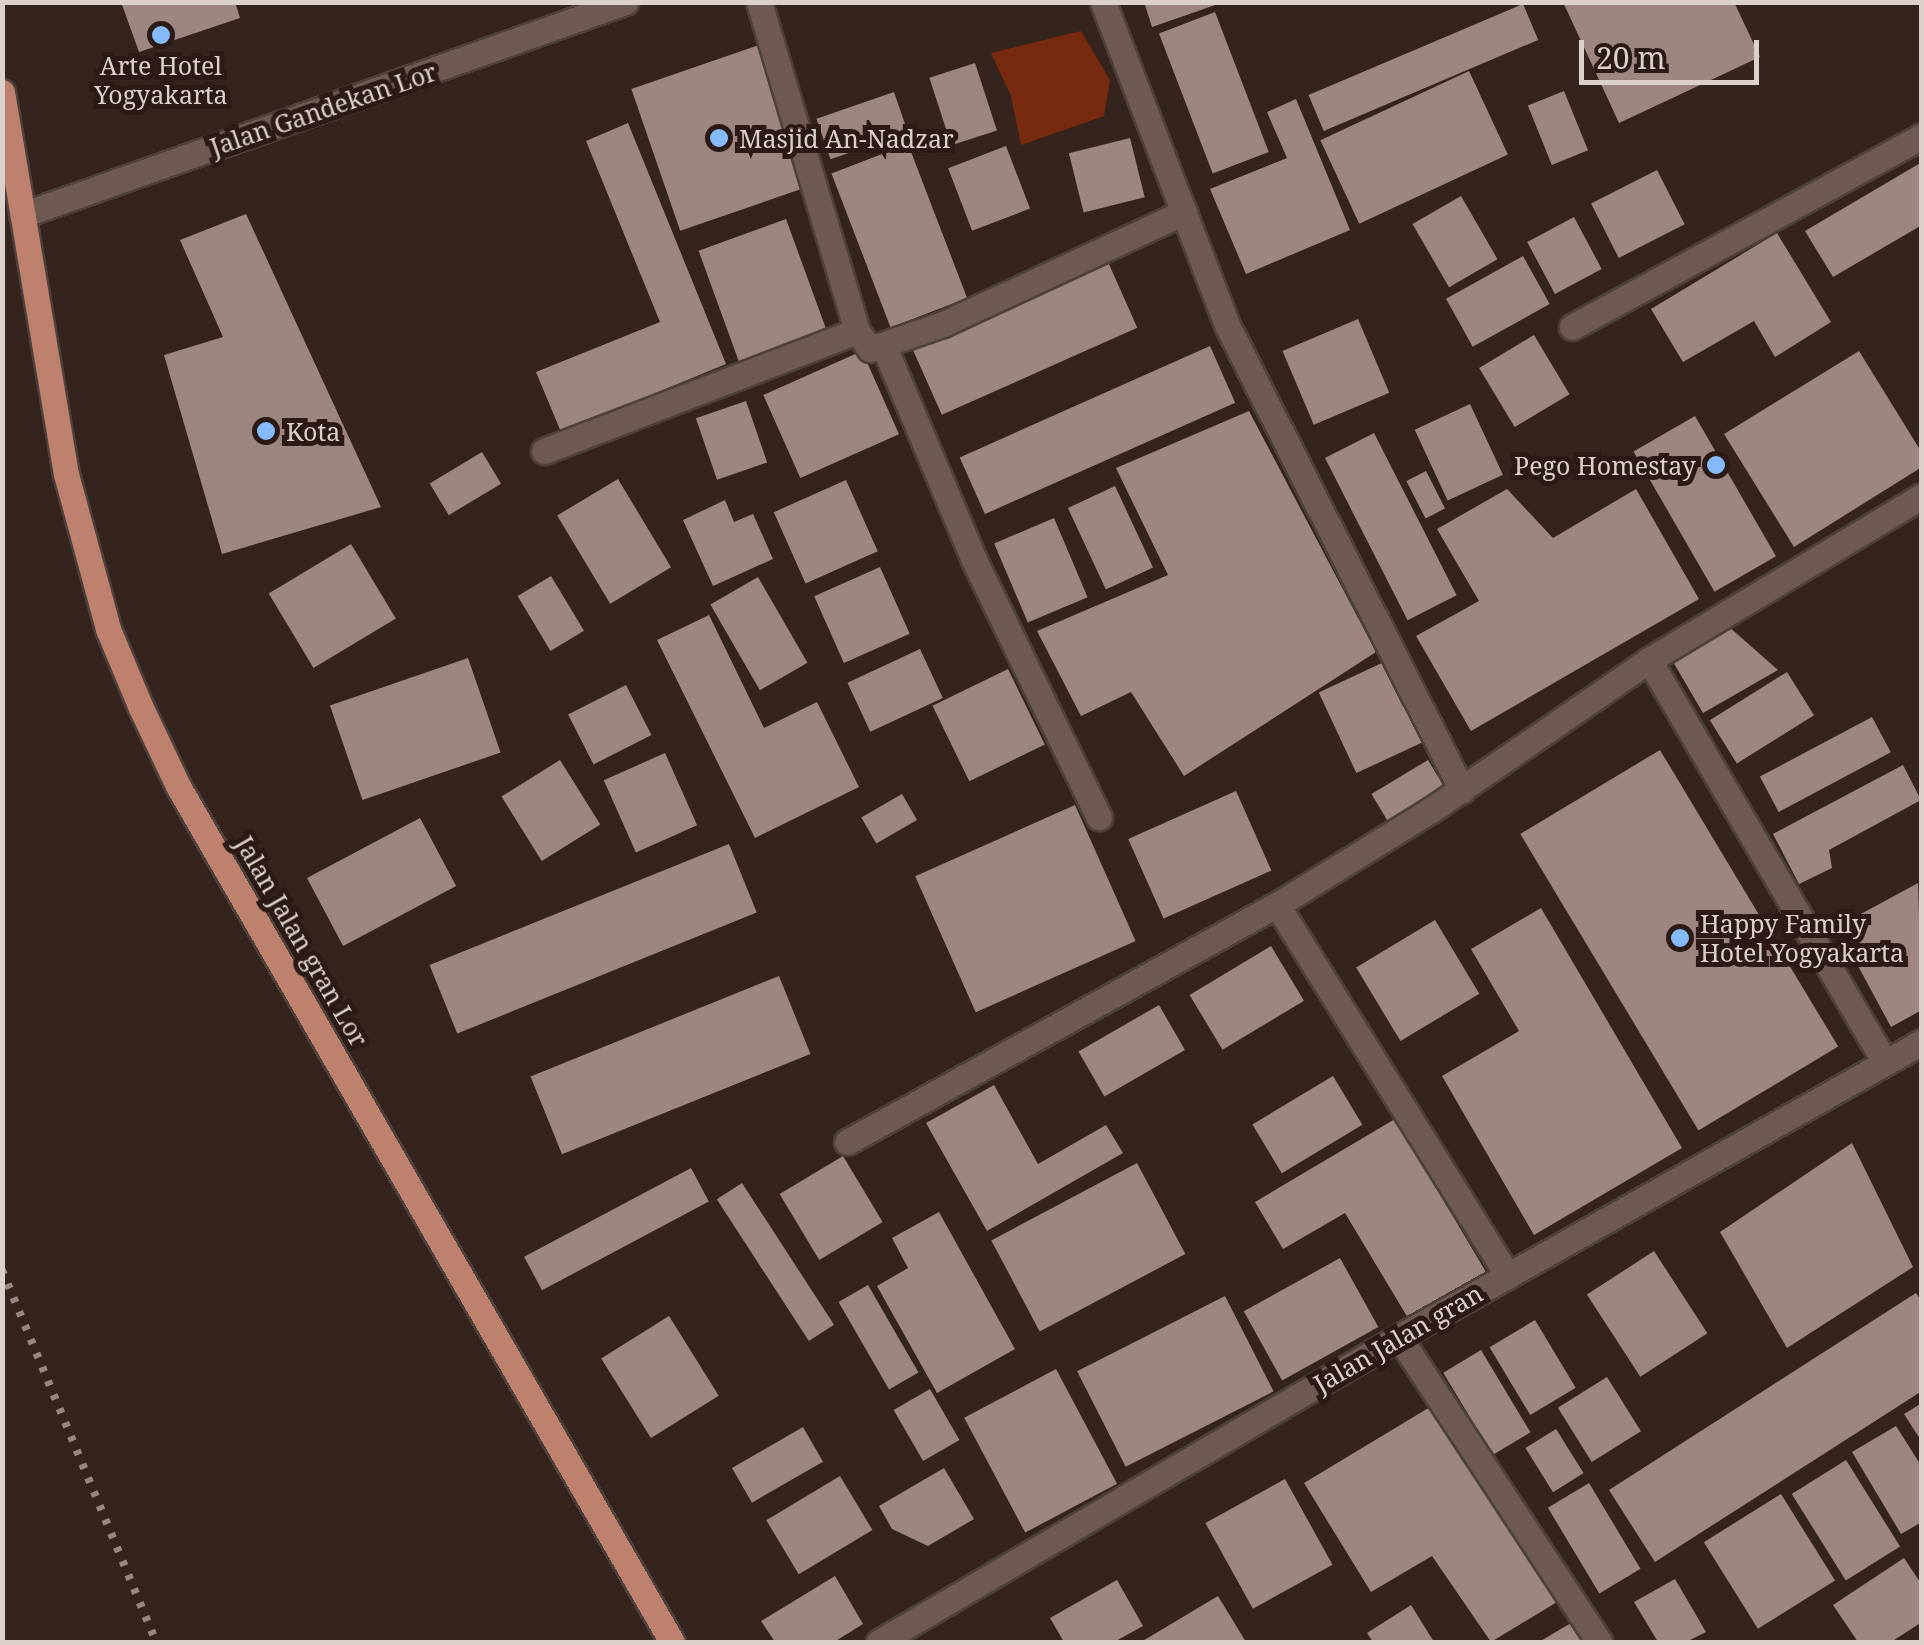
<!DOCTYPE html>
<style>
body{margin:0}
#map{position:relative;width:1924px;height:1645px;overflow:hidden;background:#35241e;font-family:"Noto Serif",serif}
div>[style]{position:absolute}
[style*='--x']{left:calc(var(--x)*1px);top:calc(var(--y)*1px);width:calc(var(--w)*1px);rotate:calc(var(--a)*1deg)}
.green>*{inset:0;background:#782a0e}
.building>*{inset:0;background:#9c867f;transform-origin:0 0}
.roads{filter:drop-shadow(2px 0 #4e403b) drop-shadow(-2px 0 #4e403b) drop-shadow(0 2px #4e403b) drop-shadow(0 -2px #4e403b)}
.minor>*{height:25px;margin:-12.5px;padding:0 12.5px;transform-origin:12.5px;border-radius:12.5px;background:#6e5a53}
.major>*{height:25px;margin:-12.5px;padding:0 12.5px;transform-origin:12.5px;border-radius:12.5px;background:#bd816e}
.rail>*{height:8px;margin-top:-4px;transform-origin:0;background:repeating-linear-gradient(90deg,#958782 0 5px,transparent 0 15px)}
.dots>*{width:28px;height:28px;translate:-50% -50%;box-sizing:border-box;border:5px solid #2b1a15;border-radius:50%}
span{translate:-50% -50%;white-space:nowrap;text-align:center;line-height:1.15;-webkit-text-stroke:10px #2b1a15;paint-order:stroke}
.poi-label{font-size:25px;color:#dcd0cc}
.left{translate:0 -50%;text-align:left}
.right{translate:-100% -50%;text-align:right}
.street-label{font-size:25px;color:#dcd0cc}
.frame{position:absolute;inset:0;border:5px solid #dcd0cc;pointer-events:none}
.scale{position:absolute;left:1579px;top:40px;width:180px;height:45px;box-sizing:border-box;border:5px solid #dcd0cc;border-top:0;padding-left:12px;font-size:30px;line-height:35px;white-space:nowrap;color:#dcd0cc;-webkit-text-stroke:8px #2b1a15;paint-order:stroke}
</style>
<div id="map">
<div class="green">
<i style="clip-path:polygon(1081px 31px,1110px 80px,1104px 116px,1021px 145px,1011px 96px,991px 53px)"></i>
</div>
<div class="building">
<i style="clip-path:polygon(121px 2px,235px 2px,240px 18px,139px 52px)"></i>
<i style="clip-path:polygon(1144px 2px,1221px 2px,1221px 3px,1152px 27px)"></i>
<i style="clip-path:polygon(1563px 2px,1734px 2px,1760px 57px,1619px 123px)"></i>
<i style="left:1523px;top:4px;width:39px;height:233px;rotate:67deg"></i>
<i style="left:1215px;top:12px;width:150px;height:60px;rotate:69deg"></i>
<i style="left:759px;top:45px;width:150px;height:135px;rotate:71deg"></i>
<i style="left:975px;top:63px;width:71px;height:48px;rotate:72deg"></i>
<i style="left:1469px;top:71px;width:92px;height:164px;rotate:65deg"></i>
<i style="left:1564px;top:91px;width:64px;height:39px;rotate:68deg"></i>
<i style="left:894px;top:92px;width:43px;height:82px;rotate:71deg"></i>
<i style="clip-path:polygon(1296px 99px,1350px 230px,1246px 274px,1210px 189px,1287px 158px,1267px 112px)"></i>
<i style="clip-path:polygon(628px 123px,726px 364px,561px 432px,536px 372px,660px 322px,586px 141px)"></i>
<i style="left:1130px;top:138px;width:61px;height:63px;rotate:76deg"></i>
<i style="left:908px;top:144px;width:165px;height:82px;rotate:69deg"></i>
<i style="left:1006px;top:146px;width:67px;height:62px;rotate:69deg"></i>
<i style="clip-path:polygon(1922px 162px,1922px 225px,1833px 277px,1805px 231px)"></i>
<i style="left:1657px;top:170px;width:61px;height:74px;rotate:63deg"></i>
<i style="left:1461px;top:196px;width:73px;height:56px;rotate:60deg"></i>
<i style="clip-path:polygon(246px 214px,381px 507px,222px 554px,164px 355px,223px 337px,180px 240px)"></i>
<i style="left:1574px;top:217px;width:59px;height:53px;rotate:62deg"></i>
<i style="left:786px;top:219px;width:119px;height:93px;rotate:70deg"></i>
<i style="clip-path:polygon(1777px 233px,1831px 322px,1775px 357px,1754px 321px,1683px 362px,1651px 309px)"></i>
<i style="left:1523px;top:256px;width:55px;height:88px;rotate:61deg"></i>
<i style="left:1108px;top:262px;width:72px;height:214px;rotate:66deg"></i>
<i style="left:1358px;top:319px;width:80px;height:82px;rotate:67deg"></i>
<i style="left:1534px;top:335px;width:69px;height:64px;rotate:59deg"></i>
<i style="left:1210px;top:346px;width:62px;height:274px;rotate:66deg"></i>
<i style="left:862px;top:351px;width:91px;height:108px;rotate:66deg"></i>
<i style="clip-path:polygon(1859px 351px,1922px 453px,1922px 467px,1794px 547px,1724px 434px)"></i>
<i style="left:746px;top:401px;width:65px;height:53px;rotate:71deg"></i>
<i style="left:1470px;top:404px;width:78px;height:61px;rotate:65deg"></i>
<i style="clip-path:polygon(1249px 411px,1376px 652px,1184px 776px,1131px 692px,1081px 716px,1037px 631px,1168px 575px,1116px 468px)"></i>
<i style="left:1695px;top:416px;width:162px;height:71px;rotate:60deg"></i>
<i style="left:1374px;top:433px;width:182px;height:55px;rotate:63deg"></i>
<i style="left:482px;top:452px;width:37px;height:61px;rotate:59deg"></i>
<i style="left:1426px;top:471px;width:42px;height:22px;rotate:63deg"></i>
<i style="left:618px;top:479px;width:103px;height:71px;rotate:59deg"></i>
<i style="left:846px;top:480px;width:78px;height:79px;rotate:66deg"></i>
<i style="left:1115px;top:486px;width:90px;height:52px;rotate:65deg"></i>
<i style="clip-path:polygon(1507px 489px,1553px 538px,1636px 489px,1699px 599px,1471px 731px,1416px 636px,1479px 601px,1437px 529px)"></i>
<i style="clip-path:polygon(725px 500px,734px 522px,753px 514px,773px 559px,713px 586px,683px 520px)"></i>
<i style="left:1054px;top:518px;width:86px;height:65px;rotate:67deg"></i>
<i style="left:351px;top:544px;width:87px;height:96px;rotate:59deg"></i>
<i style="left:880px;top:567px;width:73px;height:72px;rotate:66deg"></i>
<i style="left:551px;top:576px;width:64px;height:39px;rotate:59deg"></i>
<i style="left:758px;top:577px;width:99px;height:55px;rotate:60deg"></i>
<i style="clip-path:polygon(709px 615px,764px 728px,817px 702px,859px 787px,755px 838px,657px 640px)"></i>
<i style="clip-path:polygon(1728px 626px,1778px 670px,1703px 713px,1672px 660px)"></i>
<i style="left:920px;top:649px;width:54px;height:80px;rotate:65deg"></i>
<i style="left:468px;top:658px;width:100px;height:146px;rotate:71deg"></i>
<i style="left:1384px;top:662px;width:89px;height:72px;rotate:65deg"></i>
<i style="left:1008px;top:669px;width:84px;height:84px;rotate:64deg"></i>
<i style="left:1787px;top:672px;width:51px;height:91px;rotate:58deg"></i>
<i style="left:626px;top:685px;width:56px;height:65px;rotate:63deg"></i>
<i style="left:1872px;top:717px;width:40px;height:127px;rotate:62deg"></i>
<i style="left:1660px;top:750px;width:346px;height:163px;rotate:59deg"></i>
<i style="left:665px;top:753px;width:79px;height:67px;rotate:66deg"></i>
<i style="left:560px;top:760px;width:76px;height:69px;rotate:58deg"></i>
<i style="left:1428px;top:760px;width:33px;height:66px;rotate:59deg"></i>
<i style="clip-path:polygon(1903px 765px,1921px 800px,1829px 850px,1832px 868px,1799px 884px,1773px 834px)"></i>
<i style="left:1236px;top:791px;width:87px;height:118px;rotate:66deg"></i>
<i style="left:902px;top:794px;width:30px;height:47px;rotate:60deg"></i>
<i style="left:1075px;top:805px;width:149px;height:175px;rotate:66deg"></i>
<i style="left:420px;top:818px;width:77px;height:128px;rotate:62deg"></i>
<i style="left:729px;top:844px;width:74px;height:323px;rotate:68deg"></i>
<i style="clip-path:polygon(1918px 883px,1922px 1010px,1891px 1027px,1837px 927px)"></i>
<i style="clip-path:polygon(1541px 908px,1682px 1148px,1534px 1235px,1442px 1076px,1519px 1031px,1471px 949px)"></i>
<i style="left:1435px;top:920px;width:86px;height:92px;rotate:59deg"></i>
<i style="left:1271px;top:946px;width:64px;height:95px;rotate:59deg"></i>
<i style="left:779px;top:976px;width:84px;height:268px;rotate:68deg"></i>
<i style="left:1159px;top:1005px;width:52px;height:93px;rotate:60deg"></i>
<i style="left:1333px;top:1076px;width:57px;height:94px;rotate:59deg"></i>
<i style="clip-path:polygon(994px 1085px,1038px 1164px,1106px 1125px,1123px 1153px,987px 1231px,926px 1123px)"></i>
<i style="clip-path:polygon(1395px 1119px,1486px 1272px,1408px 1318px,1345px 1213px,1283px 1249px,1255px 1202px)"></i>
<i style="clip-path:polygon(1852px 1143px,1913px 1267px,1787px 1348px,1720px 1232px)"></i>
<i style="left:843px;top:1156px;width:77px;height:74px;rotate:59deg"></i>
<i style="left:1137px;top:1163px;width:103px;height:165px;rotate:62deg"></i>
<i style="left:691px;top:1168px;width:38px;height:189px;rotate:62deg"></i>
<i style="left:742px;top:1183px;width:169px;height:30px;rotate:57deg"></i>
<i style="clip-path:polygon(939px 1212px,1015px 1349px,937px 1393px,877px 1286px,908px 1268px,892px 1238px)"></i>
<i style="left:1654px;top:1251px;width:98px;height:80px;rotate:57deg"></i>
<i style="left:1340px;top:1258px;width:79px;height:110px;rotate:61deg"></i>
<i style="left:868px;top:1285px;width:101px;height:34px;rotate:60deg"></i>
<i style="clip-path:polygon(1916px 1293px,1922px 1302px,1922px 1391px,1655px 1562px,1609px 1490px)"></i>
<i style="left:1225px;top:1296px;width:107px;height:166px;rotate:63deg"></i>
<i style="left:669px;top:1316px;width:94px;height:80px;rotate:58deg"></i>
<i style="left:1535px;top:1320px;width:79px;height:53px;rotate:59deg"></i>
<i style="left:1481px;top:1350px;width:96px;height:44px;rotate:59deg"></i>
<i style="left:1056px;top:1369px;width:130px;height:104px;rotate:62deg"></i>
<i style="left:1607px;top:1377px;width:64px;height:58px;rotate:58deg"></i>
<i style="left:930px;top:1389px;width:59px;height:42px;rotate:60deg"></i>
<i style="clip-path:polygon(1922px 1403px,1922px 1442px,1904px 1414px)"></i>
<i style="clip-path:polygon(1435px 1404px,1557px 1602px,1491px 1642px,1432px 1556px,1371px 1592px,1304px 1483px)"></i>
<i style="clip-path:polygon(1896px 1426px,1922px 1467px,1922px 1522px,1901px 1534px,1852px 1452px)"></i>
<i style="left:803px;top:1427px;width:40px;height:82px;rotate:60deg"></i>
<i style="left:1556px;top:1429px;width:52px;height:36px;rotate:58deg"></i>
<i style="left:1846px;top:1460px;width:102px;height:64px;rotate:58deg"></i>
<i style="clip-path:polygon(944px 1468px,974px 1519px,928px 1546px,892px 1529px,879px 1506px)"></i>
<i style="left:840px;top:1476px;width:63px;height:86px;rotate:59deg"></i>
<i style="left:1285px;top:1479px;width:98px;height:91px;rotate:61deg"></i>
<i style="left:1589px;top:1483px;width:100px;height:48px;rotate:59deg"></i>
<i style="left:1781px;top:1494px;width:102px;height:91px;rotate:58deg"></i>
<i style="clip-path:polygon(1904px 1558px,1922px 1585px,1922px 1622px,1891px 1642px,1858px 1642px,1833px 1605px)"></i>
<i style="clip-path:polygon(835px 1576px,863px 1624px,834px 1642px,775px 1642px,761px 1621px)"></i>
<i style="clip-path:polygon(1675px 1579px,1706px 1632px,1686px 1642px,1658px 1642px,1634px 1602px)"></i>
<i style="clip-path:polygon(1117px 1580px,1143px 1626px,1114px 1642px,1064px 1642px,1050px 1618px)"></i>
<i style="clip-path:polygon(1218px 1596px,1246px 1642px,1141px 1642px)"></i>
<i style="clip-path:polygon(1411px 1605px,1434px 1642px,1373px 1642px,1367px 1633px)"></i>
<i style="clip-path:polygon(1581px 1617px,1597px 1642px,1539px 1642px)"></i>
</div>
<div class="roads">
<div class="minor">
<i style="--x:759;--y:2;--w:343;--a:73.4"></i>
<i style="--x:857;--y:331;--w:22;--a:54"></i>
<i style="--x:870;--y:349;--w:77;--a:-18.9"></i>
<i style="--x:943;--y:324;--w:266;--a:-24.9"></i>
<i style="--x:1103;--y:2;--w:348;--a:69"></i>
<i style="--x:1228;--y:327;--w:519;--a:63.19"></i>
<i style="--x:22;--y:215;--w:640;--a:-19.45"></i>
<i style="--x:1572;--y:327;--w:399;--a:-28.6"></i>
<i style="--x:885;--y:349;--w:229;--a:67.1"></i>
<i style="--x:974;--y:560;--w:286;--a:64.1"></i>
<i style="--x:544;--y:451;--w:335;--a:-21"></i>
<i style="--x:1649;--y:660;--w:318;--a:-31"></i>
<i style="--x:847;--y:1142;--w:491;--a:-28.9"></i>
<i style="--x:1508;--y:1276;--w:437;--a:-121.9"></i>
<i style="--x:1277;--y:905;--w:181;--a:-31.7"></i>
<i style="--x:1431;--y:810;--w:265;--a:-34.5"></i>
<i style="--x:1649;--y:660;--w:466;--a:59.6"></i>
<i style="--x:1399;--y:1337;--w:365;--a:56.7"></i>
<i style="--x:879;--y:1642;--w:603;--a:-30.39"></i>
<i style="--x:1399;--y:1337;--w:600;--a:-29.43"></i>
</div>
<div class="major">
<i style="--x:2;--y:92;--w:387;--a:80.5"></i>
<i style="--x:66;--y:474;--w:161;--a:74.8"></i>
<i style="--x:108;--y:629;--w:86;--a:67.3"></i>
<i style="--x:141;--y:708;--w:86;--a:64.6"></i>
<i style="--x:178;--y:786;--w:988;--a:60.01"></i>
</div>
</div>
<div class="rail">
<i style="--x:2;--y:1270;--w:403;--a:67.5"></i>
</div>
<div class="dots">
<i style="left:161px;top:35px;background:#85bbfb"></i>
<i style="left:719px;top:138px;background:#85bbfb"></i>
<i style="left:266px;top:431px;background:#85bbfb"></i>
<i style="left:1716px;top:465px;background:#85bbfb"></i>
<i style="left:1680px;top:938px;background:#85bbfb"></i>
</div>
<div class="poi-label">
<span style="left:161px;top:80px">Arte Hotel<br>Yogyakarta</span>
<span class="left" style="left:739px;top:138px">Masjid An-Nadzar</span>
<span class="left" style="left:286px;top:431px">Kota</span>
<span class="right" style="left:1696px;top:465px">Pego Homestay</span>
<span class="left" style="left:1700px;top:938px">Happy Family<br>Hotel Yogyakarta</span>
</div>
<div class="street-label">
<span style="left:323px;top:109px;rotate:-19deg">Jalan Gandekan Lor</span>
<span style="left:302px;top:941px;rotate:60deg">Jalan Jalan gran Lor</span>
<span style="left:1398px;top:1338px;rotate:-30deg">Jalan Jalan gran</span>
</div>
<div class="frame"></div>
<div class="scale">20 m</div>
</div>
